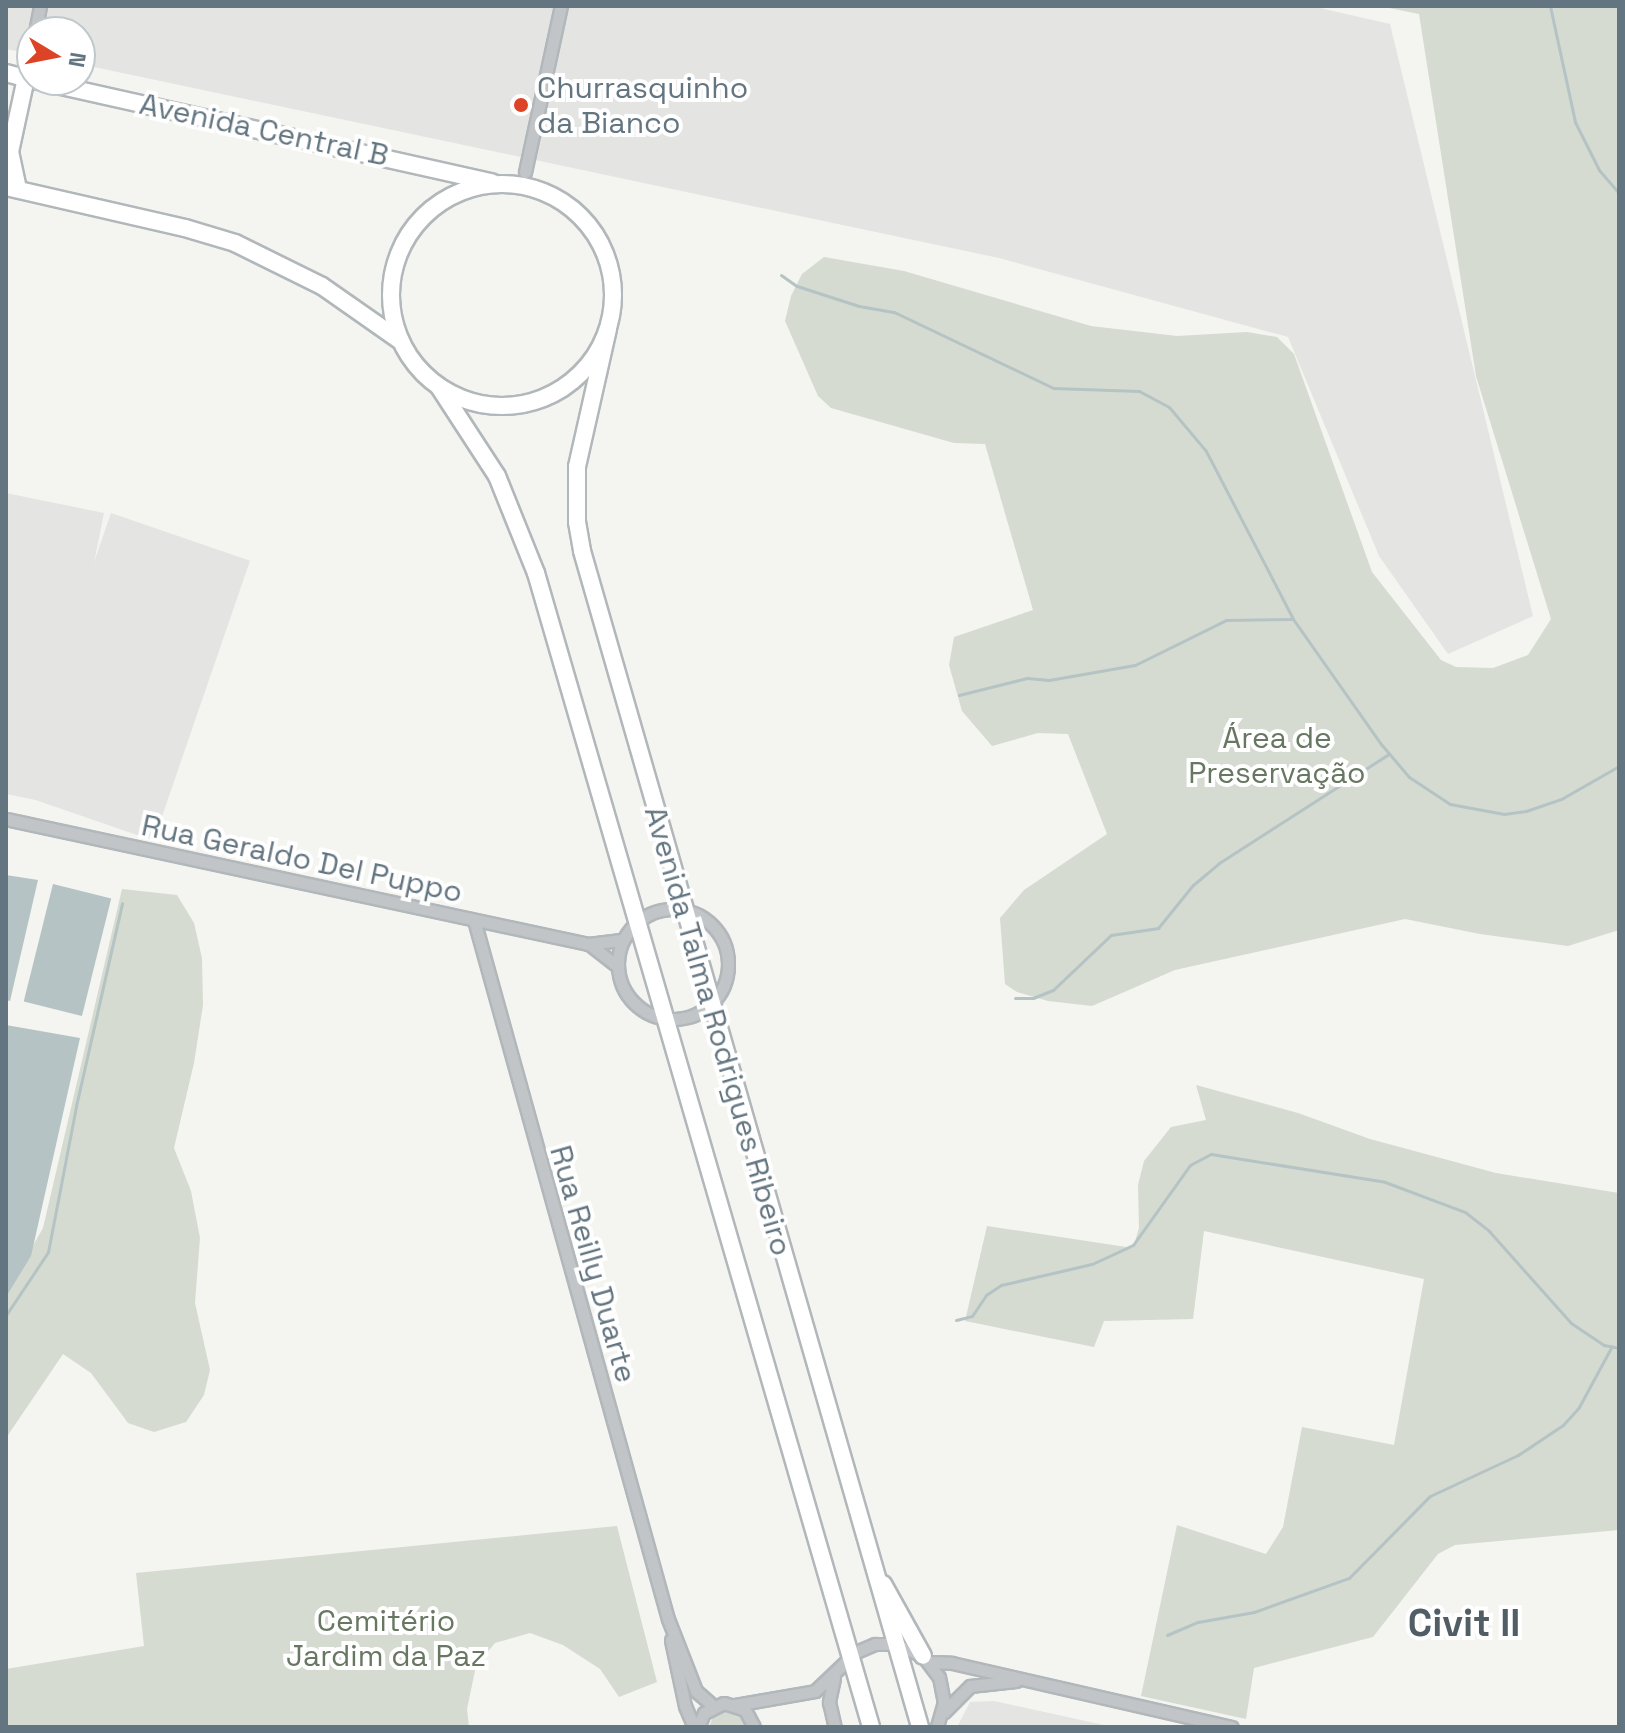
<!DOCTYPE html>
<meta charset="utf-8">
<style>
body{margin:0}
#map{position:relative;width:1625px;height:1733px;overflow:hidden;background:#f4f4f0;font-family:"Space Grotesk",sans-serif}
div>[style]{position:absolute}
[style*='--x']{left:calc(var(--x)*1px);top:calc(var(--y)*1px);width:calc(var(--w)*1px);rotate:calc(var(--a)*1deg)}
.built>*{inset:0;background:#e4e5e3;transform-origin:0 0}
.green>*{inset:0;background:#d5dbd1}
.water>*{inset:0;background:#b5c3c5;transform-origin:0 0}
.stream>*{height:3px;margin:-1.5px;padding:0 1.5px;transform-origin:1.5px;border-radius:1.5px;background:#b5c3c5}
.roads{filter:drop-shadow(2px 0 #b1b7ba) drop-shadow(-2px 0 #b1b7ba) drop-shadow(0 2px #b1b7ba) drop-shadow(0 -2px #b1b7ba)}
.minor>*{height:11px;margin:-5.5px;padding:0 5.5px;transform-origin:5.5px;border-radius:5.5px;background:#c1c5c8}
.minor>.ring{margin:-5.5px;padding:0;box-sizing:content-box;background:none;border:11px solid #c1c5c8;border-radius:50%}
.secondary>*{height:16px;margin:-8px;padding:0 8px;transform-origin:8px;border-radius:8px;background:#fff}
.secondary>.ring{margin:-8px;padding:0;box-sizing:content-box;background:none;border:16px solid #fff;border-radius:50%}
.dots>*{width:22px;height:22px;translate:-50% -50%;box-sizing:border-box;border:4px solid #fff;border-radius:50%}
span{translate:-50% -50%;white-space:nowrap;text-align:center;line-height:1.15;-webkit-text-stroke:8px #fff;paint-order:stroke}
.poi-label{font-size:30px;color:#637580}
.left{translate:0 -50%;text-align:left}
.street-label{font-size:30px;color:#637580}
.park-label{font-size:30px;color:#687762}
.district-label{font-size:38px;color:#515e65;font-weight:700}
.frame{position:absolute;inset:0;border:8px solid #637580;pointer-events:none}
.north{position:absolute;left:16px;top:16px;width:80px;height:80px;box-sizing:border-box;background:#fff;border:2px solid #c1c8cc;border-radius:50%;rotate:100deg;font-size:22px;font-weight:700;line-height:32px;text-align:center;color:#637580}
.north::after{content:'';display:block;margin:auto;width:28px;height:36px;background:#dd4326;clip-path:polygon(50% 0,100% 100%,50% 72%,0 100%)}
</style>
<div id="map">
<div class="built">
<i style="clip-path:polygon(6px 6px,1311px 6px,1390px 24px,1533px 616px,1448px 654px,1379px 556px,1288px 337px,999px 258px,80px 64px,80px 32px,32px 32px,32px 54px,6px 49px)"></i>
<i style="clip-path:polygon(6px 493px,104px 513px,46px 802px,6px 794px)"></i>
<i style="left:111px;top:513px;width:147px;height:296px;rotate:19deg"></i>
<i style="clip-path:polygon(993px 1701px,994px 1701px,1113px 1727px,957px 1727px,970px 1702px)"></i>
</div>
<div class="green">
<i style="clip-path:polygon(1379px 6px,1619px 6px,1619px 930px,1568px 946px,1480px 934px,1405px 919px,1175px 970px,1092px 1006px,1048px 1001px,1017px 992px,1005px 984px,1000px 918px,1024px 890px,1107px 834px,1068px 734px,1038px 733px,992px 746px,962px 711px,949px 665px,954px 637px,1033px 610px,985px 444px,954px 443px,831px 408px,818px 396px,785px 321px,791px 296px,802px 274px,824px 257px,904px 271px,1091px 326px,1177px 336px,1247px 332px,1277px 337px,1294px 354px,1372px 572px,1441px 660px,1456px 667px,1493px 668px,1528px 655px,1551px 619px,1476px 376px,1419px 14px)"></i>
<i style="clip-path:polygon(122px 889px,177px 895px,194px 923px,202px 958px,203px 1005px,194px 1063px,174px 1148px,191px 1191px,200px 1238px,195px 1303px,210px 1370px,204px 1395px,186px 1422px,154px 1432px,128px 1423px,91px 1373px,63px 1354px,6px 1438px,6px 1293px,43px 1228px)"></i>
<i style="clip-path:polygon(1196px 1085px,1298px 1113px,1370px 1139px,1496px 1173px,1619px 1193px,1619px 1530px,1455px 1545px,1438px 1554px,1373px 1637px,1254px 1668px,1246px 1719px,1141px 1696px,1177px 1525px,1266px 1554px,1283px 1527px,1302px 1427px,1394px 1445px,1424px 1279px,1204px 1231px,1193px 1319px,1104px 1321px,1094px 1347px,965px 1321px,987px 1226px,1133px 1248px,1139px 1228px,1138px 1185px,1144px 1161px,1171px 1127px,1206px 1120px)"></i>
<i style="clip-path:polygon(617px 1526px,657px 1682px,619px 1697px,600px 1669px,563px 1645px,530px 1633px,495px 1643px,476px 1666px,467px 1709px,469px 1727px,6px 1727px,6px 1669px,144px 1646px,136px 1573px)"></i>
<i style="clip-path:polygon(728px 1709px,744px 1715px,751px 1727px,709px 1727px,713px 1717px)"></i>
</div>
<div class="water">
<i style="clip-path:polygon(6px 875px,38px 880px,10px 1001px,6px 1000px)"></i>
<i style="left:53px;top:884px;width:60px;height:121px;rotate:14deg"></i>
<i style="clip-path:polygon(6px 1025px,80px 1038px,31px 1256px,6px 1297px)"></i>
</div>
<div class="stream">
<i style="--x:1550;--y:6;--w:119;--a:77.8"></i>
<i style="--x:1575;--y:122;--w:54;--a:63.4"></i>
<i style="--x:1599;--y:170;--w:30;--a:49"></i>
<i style="--x:781;--y:275;--w:19;--a:35"></i>
<i style="--x:797;--y:286;--w:65;--a:17.9"></i>
<i style="--x:859;--y:306;--w:36;--a:10"></i>
<i style="--x:894;--y:312;--w:176;--a:25.5"></i>
<i style="--x:1053;--y:388;--w:86;--a:2"></i>
<i style="--x:1139;--y:391;--w:34;--a:28"></i>
<i style="--x:1169;--y:407;--w:57;--a:49.9"></i>
<i style="--x:1206;--y:451;--w:189;--a:62.6"></i>
<i style="--x:1293;--y:619;--w:153;--a:54.9"></i>
<i style="--x:1381;--y:744;--w:43;--a:49.7"></i>
<i style="--x:1409;--y:777;--w:49;--a:33.4"></i>
<i style="--x:1450;--y:804;--w:55;--a:10.5"></i>
<i style="--x:1504;--y:814;--w:22;--a:-8"></i>
<i style="--x:1526;--y:811;--w:39;--a:-19"></i>
<i style="--x:1563;--y:798;--w:64;--a:-29.7"></i>
<i style="--x:959;--y:695;--w:70;--a:-14"></i>
<i style="--x:1027;--y:678;--w:22;--a:5"></i>
<i style="--x:1049;--y:680;--w:87;--a:-9.9"></i>
<i style="--x:1135;--y:665;--w:102;--a:-26.3"></i>
<i style="--x:1226;--y:620;--w:67;--a:-0.9"></i>
<i style="--x:1015;--y:998;--w:18;--a:0"></i>
<i style="--x:1033;--y:998;--w:22;--a:-22"></i>
<i style="--x:1053;--y:990;--w:80;--a:-43.5"></i>
<i style="--x:1111;--y:935;--w:48;--a:-8.5"></i>
<i style="--x:1158;--y:928;--w:55;--a:-50.9"></i>
<i style="--x:1193;--y:885;--w:34;--a:-40"></i>
<i style="--x:1219;--y:863;--w:202;--a:-32.7"></i>
<i style="--x:6;--y:1315;--w:76;--a:-56.3"></i>
<i style="--x:48;--y:1252;--w:149;--a:-79.1"></i>
<i style="--x:76;--y:1106;--w:208;--a:-77.2"></i>
<i style="--x:956;--y:1320;--w:16;--a:-14"></i>
<i style="--x:972;--y:1316;--w:25;--a:-56"></i>
<i style="--x:986;--y:1295;--w:18;--a:-34"></i>
<i style="--x:1001;--y:1285;--w:93;--a:-13"></i>
<i style="--x:1092;--y:1264;--w:45;--a:-24.9"></i>
<i style="--x:1133;--y:1245;--w:98;--a:-54.5"></i>
<i style="--x:1190;--y:1165;--w:24;--a:-28"></i>
<i style="--x:1211;--y:1154;--w:176;--a:9.1"></i>
<i style="--x:1385;--y:1182;--w:85;--a:20.6"></i>
<i style="--x:1465;--y:1212;--w:31;--a:38"></i>
<i style="--x:1489;--y:1231;--w:123;--a:48.3"></i>
<i style="--x:1571;--y:1323;--w:40;--a:34"></i>
<i style="--x:1604;--y:1345;--w:15;--a:11"></i>
<i style="--x:1167;--y:1635;--w:34;--a:-23"></i>
<i style="--x:1198;--y:1622;--w:57;--a:-10.1"></i>
<i style="--x:1254;--y:1612;--w:101;--a:-19.7"></i>
<i style="--x:1349;--y:1578;--w:115;--a:-45.4"></i>
<i style="--x:1430;--y:1496;--w:97;--a:-25"></i>
<i style="--x:1518;--y:1455;--w:54;--a:-33.7"></i>
<i style="--x:1563;--y:1425;--w:24;--a:-48"></i>
<i style="--x:1579;--y:1407;--w:69;--a:-61.6"></i>
</div>
<div class="roads">
<div class="minor">
<i style="--x:35;--y:32;--w:26;--a:-79"></i>
<i style="--x:26;--y:78;--w:32;--a:-79"></i>
<i style="--x:525;--y:172;--w:170;--a:-77.8"></i>
<i style="--x:6;--y:819;--w:595;--a:12.12"></i>
<i style="--x:588;--y:944;--w:35;--a:-7"></i>
<i class="ring" style="left:618px;top:909px;width:99px;height:99px"></i>
<i style="--x:474;--y:920;--w:725;--a:74.49"></i>
<i style="--x:668;--y:1619;--w:77;--a:68.7"></i>
<i style="--x:696;--y:1691;--w:23;--a:41"></i>
<i style="--x:589;--y:944;--w:37;--a:38"></i>
<i style="--x:671;--y:1640;--w:67;--a:78"></i>
<i style="--x:685;--y:1706;--w:23;--a:67"></i>
<i style="--x:929;--y:1662;--w:23;--a:2"></i>
<i style="--x:952;--y:1663;--w:287;--a:12.9"></i>
<i style="--x:834;--y:1678;--w:25;--a:102"></i>
<i style="--x:829;--y:1702;--w:26;--a:77"></i>
<i style="--x:735;--y:1705;--w:81;--a:-9.9"></i>
<i style="--x:815;--y:1691;--w:57;--a:-43.6"></i>
<i style="--x:856;--y:1652;--w:21;--a:-23"></i>
<i style="--x:875;--y:1644;--w:20;--a:0"></i>
<i style="--x:895;--y:1644;--w:30;--a:23"></i>
<i style="--x:923;--y:1656;--w:26;--a:53"></i>
<i style="--x:939;--y:1677;--w:25;--a:79"></i>
<i style="--x:944;--y:1702;--w:26;--a:106"></i>
<i style="--x:944;--y:1712;--w:37;--a:-45"></i>
<i style="--x:970;--y:1686;--w:46;--a:-6.2"></i>
<i style="--x:698;--y:1727;--w:15;--a:-67"></i>
<i style="--x:704;--y:1713;--w:22;--a:-27"></i>
<i style="--x:724;--y:1703;--w:22;--a:18"></i>
<i style="--x:745;--y:1710;--w:19;--a:62"></i>
</div>
<div class="secondary">
<i style="--x:6;--y:73;--w:27;--a:15"></i>
<i style="--x:34;--y:80;--w:469;--a:12.6"></i>
<i class="ring" style="left:391px;top:184px;width:206px;height:206px"></i>
<i style="--x:6;--y:187;--w:184;--a:12.9"></i>
<i style="--x:185;--y:228;--w:52;--a:16.7"></i>
<i style="--x:235;--y:243;--w:97;--a:26.3"></i>
<i style="--x:322;--y:286;--w:94;--a:35"></i>
<i style="--x:18;--y:189;--w:38;--a:-102"></i>
<i style="--x:10;--y:152;--w:76;--a:-77.8"></i>
<i style="--x:608;--y:329;--w:141;--a:102.7"></i>
<i style="--x:577;--y:467;--w:55;--a:90"></i>
<i style="--x:577;--y:522;--w:29;--a:80"></i>
<i style="--x:582;--y:551;--w:1224;--a:73.96"></i>
<i style="--x:439;--y:387;--w:106;--a:56.9"></i>
<i style="--x:497;--y:476;--w:105;--a:68.1"></i>
<i style="--x:536;--y:573;--w:1202;--a:73.81"></i>
<i style="--x:883;--y:1584;--w:82;--a:60.9"></i>
</div>
</div>
<div class="dots">
<i style="left:521px;top:105px;background:#dd4326"></i>
</div>
<div class="poi-label">
<span class="left" style="left:537px;top:105px">Churrasquinho<br>da Bianco</span>
</div>
<div class="street-label">
<span style="left:264px;top:130px;rotate:12deg">Avenida Central B</span>
<span style="left:302px;top:859px;rotate:12deg">Rua Geraldo Del Puppo</span>
<span style="left:718px;top:1031px;rotate:74deg">Avenida Talma Rodrigues Ribeiro</span>
<span style="left:593px;top:1264px;rotate:74deg">Rua Reilly Duarte</span>
</div>
<div class="park-label">
<span style="left:1277px;top:755px">Área de<br>Preservação</span>
<span style="left:386px;top:1638px">Cemitério<br>Jardim da Paz</span>
</div>
<div class="district-label">
<span style="left:1464px;top:1624px">Civit II</span>
</div>
<div class="frame"></div>
<div class="north">N</div>
</div>
